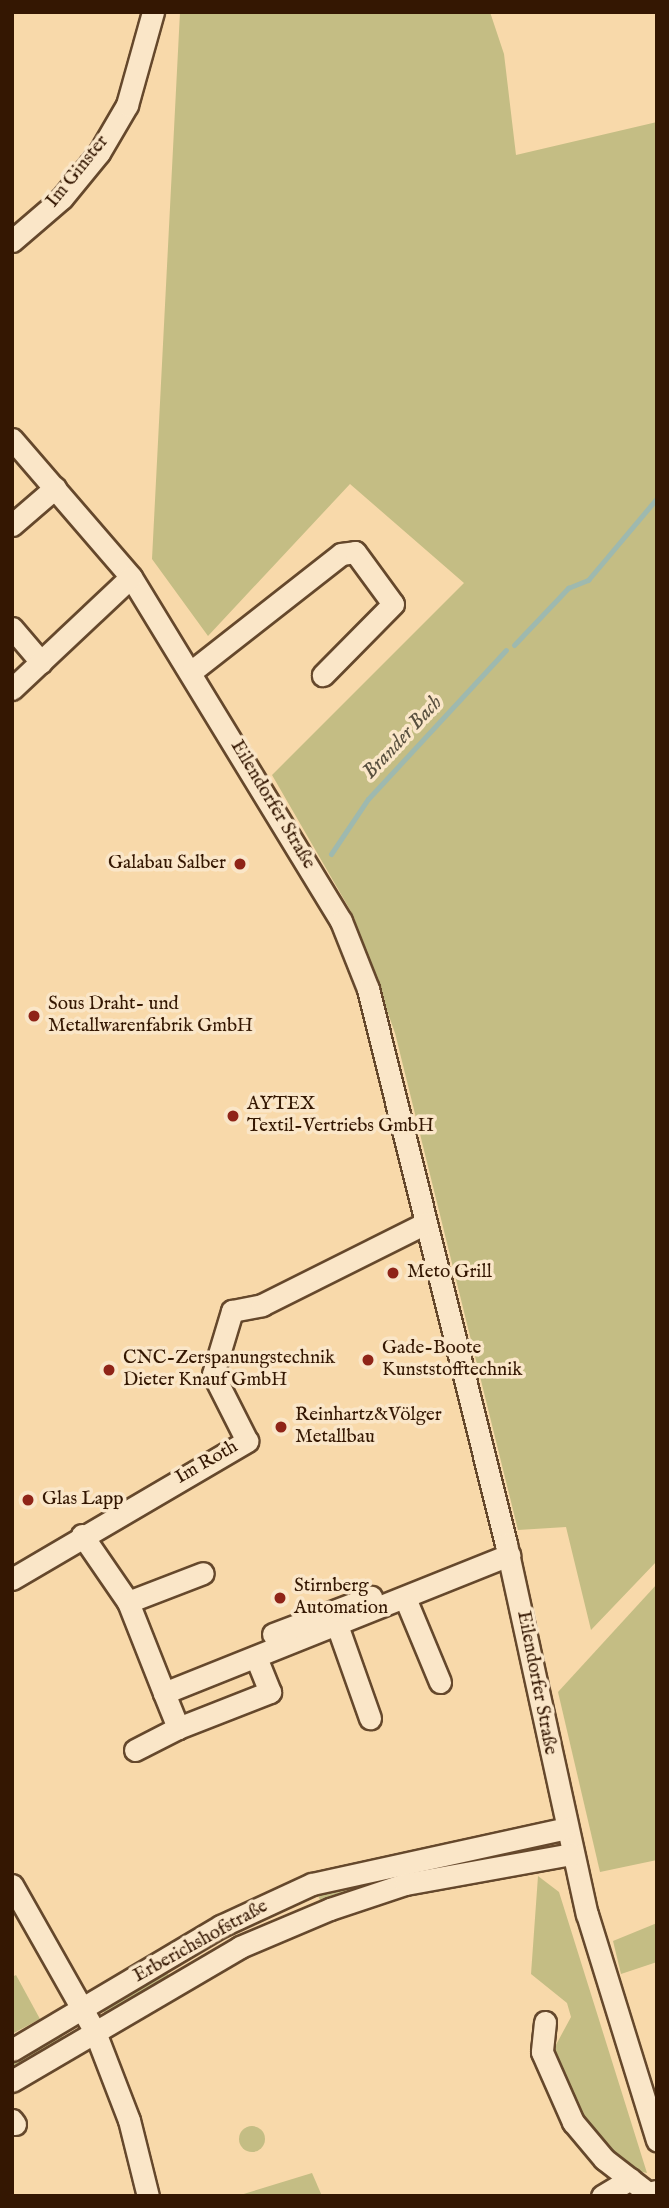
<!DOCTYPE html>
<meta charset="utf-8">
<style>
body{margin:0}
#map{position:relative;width:669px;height:2208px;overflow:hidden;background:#f8d9aa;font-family:"IM FELL English",serif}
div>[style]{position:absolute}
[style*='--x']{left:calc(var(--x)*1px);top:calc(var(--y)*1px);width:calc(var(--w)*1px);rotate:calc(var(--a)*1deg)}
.green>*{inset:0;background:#c4bd84}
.round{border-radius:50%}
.stream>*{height:5px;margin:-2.5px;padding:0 2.5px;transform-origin:2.5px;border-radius:2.5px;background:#9eb9af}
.roads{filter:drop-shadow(2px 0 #65482c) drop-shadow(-2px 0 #65482c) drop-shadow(0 2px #65482c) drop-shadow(0 -2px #65482c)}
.minor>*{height:21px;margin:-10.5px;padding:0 10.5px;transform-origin:10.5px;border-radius:10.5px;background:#fae6c8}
.dots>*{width:19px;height:19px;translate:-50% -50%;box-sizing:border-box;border:4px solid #fae6c8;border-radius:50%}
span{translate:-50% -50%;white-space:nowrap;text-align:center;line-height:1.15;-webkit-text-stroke:7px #fae6c8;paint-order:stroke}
.street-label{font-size:19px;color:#341702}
.poi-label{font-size:19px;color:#341702}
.right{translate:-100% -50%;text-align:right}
.left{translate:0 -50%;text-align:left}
.water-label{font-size:21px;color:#59503f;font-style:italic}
.frame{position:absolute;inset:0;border:14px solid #341702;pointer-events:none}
</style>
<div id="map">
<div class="green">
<i style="clip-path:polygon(180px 12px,490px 12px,504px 54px,516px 155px,657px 122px,657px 1561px,591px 1630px,566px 1527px,518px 1530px,395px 1033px,353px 915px,272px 775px,464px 583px,350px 484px,208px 636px,152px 559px)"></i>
<i style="clip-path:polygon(657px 1584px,657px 1860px,600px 1872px,558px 1692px)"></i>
<i style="clip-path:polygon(539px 1842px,541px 1849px,414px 1872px,322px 1905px,317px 1893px)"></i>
<i style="clip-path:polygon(538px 1876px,559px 1892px,647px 2173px,624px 2168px,571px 2105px,551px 2054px,571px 2017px,567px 2003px,531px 1974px)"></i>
<i style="clip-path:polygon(657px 1923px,657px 1962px,621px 1974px,613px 1941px)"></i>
<i style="clip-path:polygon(164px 1968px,171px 1979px,104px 2013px,103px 2005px)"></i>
<i style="clip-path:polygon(16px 1975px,40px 2019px,12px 2034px,12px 1977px)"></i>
<i style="clip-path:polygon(61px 2033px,64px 2040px,12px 2073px,12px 2058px)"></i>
<i class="round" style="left:239px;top:2126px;width:26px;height:26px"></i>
<i style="clip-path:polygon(312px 2173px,322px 2196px,237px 2196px)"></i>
</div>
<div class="stream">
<i style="--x:514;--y:645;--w:79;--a:-46.5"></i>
<i style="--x:568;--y:588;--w:22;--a:-22"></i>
<i style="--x:588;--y:580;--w:107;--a:-49.9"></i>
<i style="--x:331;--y:854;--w:66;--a:-56.1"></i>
<i style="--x:368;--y:799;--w:203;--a:-47.2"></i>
</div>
<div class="roads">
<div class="minor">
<i style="--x:12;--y:241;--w:66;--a:-40.7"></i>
<i style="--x:62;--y:198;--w:58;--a:-50.6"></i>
<i style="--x:99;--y:153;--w:56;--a:-59.7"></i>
<i style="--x:127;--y:105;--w:97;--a:-74.4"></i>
<i style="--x:12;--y:439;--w:182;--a:49.2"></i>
<i style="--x:131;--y:577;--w:403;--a:58.6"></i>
<i style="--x:341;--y:921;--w:73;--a:68.3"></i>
<i style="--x:368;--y:989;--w:572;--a:76.04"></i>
<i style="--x:506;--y:1544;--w:379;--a:77.7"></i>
<i style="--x:587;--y:1914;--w:237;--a:72.8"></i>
<i style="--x:12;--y:525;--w:57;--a:-40.7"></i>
<i style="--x:12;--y:628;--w:45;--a:49.5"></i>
<i style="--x:192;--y:671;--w:189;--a:-38.1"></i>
<i style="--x:341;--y:554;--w:14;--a:-8"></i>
<i style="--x:355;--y:552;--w:64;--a:53.8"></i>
<i style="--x:393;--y:604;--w:100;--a:134.6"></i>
<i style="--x:12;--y:689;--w:163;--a:-43.3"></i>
<i style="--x:82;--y:1535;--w:81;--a:55.5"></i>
<i style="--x:128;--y:1602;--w:98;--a:68.4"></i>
<i style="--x:164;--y:1693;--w:372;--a:-21.8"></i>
<i style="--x:12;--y:1579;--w:273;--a:-30.4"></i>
<i style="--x:247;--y:1441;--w:75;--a:-116.9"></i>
<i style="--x:213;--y:1374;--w:66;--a:-73.2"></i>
<i style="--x:232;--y:1311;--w:31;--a:-11"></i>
<i style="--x:262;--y:1305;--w:183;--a:-26.6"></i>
<i style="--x:405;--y:1598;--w:91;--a:67.4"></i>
<i style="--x:128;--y:1602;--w:80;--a:-21.1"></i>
<i style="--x:337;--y:1625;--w:99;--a:70.5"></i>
<i style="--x:273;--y:1634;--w:105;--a:-20.7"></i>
<i style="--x:164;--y:1693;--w:38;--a:68"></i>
<i style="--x:178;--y:1728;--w:99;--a:-21.4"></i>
<i style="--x:270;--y:1692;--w:38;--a:-112"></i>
<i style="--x:135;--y:1750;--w:48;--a:-27.1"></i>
<i style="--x:12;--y:1885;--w:169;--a:60.5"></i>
<i style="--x:95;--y:2032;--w:94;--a:68.9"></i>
<i style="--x:129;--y:2120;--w:78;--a:76"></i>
<i style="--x:545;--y:2022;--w:30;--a:96"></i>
<i style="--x:542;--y:2052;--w:77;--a:66.1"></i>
<i style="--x:573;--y:2122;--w:48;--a:50"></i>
<i style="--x:604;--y:2159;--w:56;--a:37.7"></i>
<i style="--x:648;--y:2193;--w:9;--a:-13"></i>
<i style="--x:12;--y:2050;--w:243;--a:-30.7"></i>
<i style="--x:221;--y:1926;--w:100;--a:-24.8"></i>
<i style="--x:312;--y:1884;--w:260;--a:-12.4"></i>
<i style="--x:12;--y:2081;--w:264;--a:-30.4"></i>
<i style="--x:240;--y:1947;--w:98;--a:-22.9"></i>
<i style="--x:330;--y:1909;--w:79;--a:-18.4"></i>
<i style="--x:405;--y:1884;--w:170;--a:-10.2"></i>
<i style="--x:12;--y:2120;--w:5;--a:53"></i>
<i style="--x:602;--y:2196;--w:33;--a:-31"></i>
</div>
</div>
<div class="dots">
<i style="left:240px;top:864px;background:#8f2418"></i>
<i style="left:34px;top:1016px;background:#8f2418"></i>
<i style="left:233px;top:1116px;background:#8f2418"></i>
<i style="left:393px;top:1273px;background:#8f2418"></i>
<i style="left:368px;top:1360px;background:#8f2418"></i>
<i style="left:109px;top:1370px;background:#8f2418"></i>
<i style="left:281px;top:1427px;background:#8f2418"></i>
<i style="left:28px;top:1500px;background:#8f2418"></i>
<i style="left:280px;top:1598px;background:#8f2418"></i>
</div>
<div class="street-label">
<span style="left:78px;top:172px;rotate:-51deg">Im Ginster</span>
<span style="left:272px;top:805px;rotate:59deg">Eilendorfer Straße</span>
<span style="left:207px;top:1463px;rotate:-30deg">Im Roth</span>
<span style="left:536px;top:1683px;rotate:79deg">Eilendorfer Straße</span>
<span style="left:201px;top:1942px;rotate:-29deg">Erberichshofstraße</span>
</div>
<div class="poi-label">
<span class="right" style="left:226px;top:864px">Galabau Salber</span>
<span class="left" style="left:48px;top:1016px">Sous Draht- und<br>Metallwarenfabrik GmbH</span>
<span class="left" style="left:247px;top:1116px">AYTEX<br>Textil-Vertriebs GmbH</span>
<span class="left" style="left:407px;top:1273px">Meto Grill</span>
<span class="left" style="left:382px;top:1360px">Gade-Boote<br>Kunststofftechnik</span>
<span class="left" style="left:123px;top:1370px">CNC-Zerspanungstechnik<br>Dieter Knauf GmbH</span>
<span class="left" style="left:295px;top:1427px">Reinhartz&amp;Völger<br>Metallbau</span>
<span class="left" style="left:42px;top:1500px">Glas Lapp</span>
<span class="left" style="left:294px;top:1598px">Stirnberg<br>Automation</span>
</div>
<div class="water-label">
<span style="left:403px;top:738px;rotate:-47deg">Brander Bach</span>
</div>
<div class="frame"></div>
</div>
